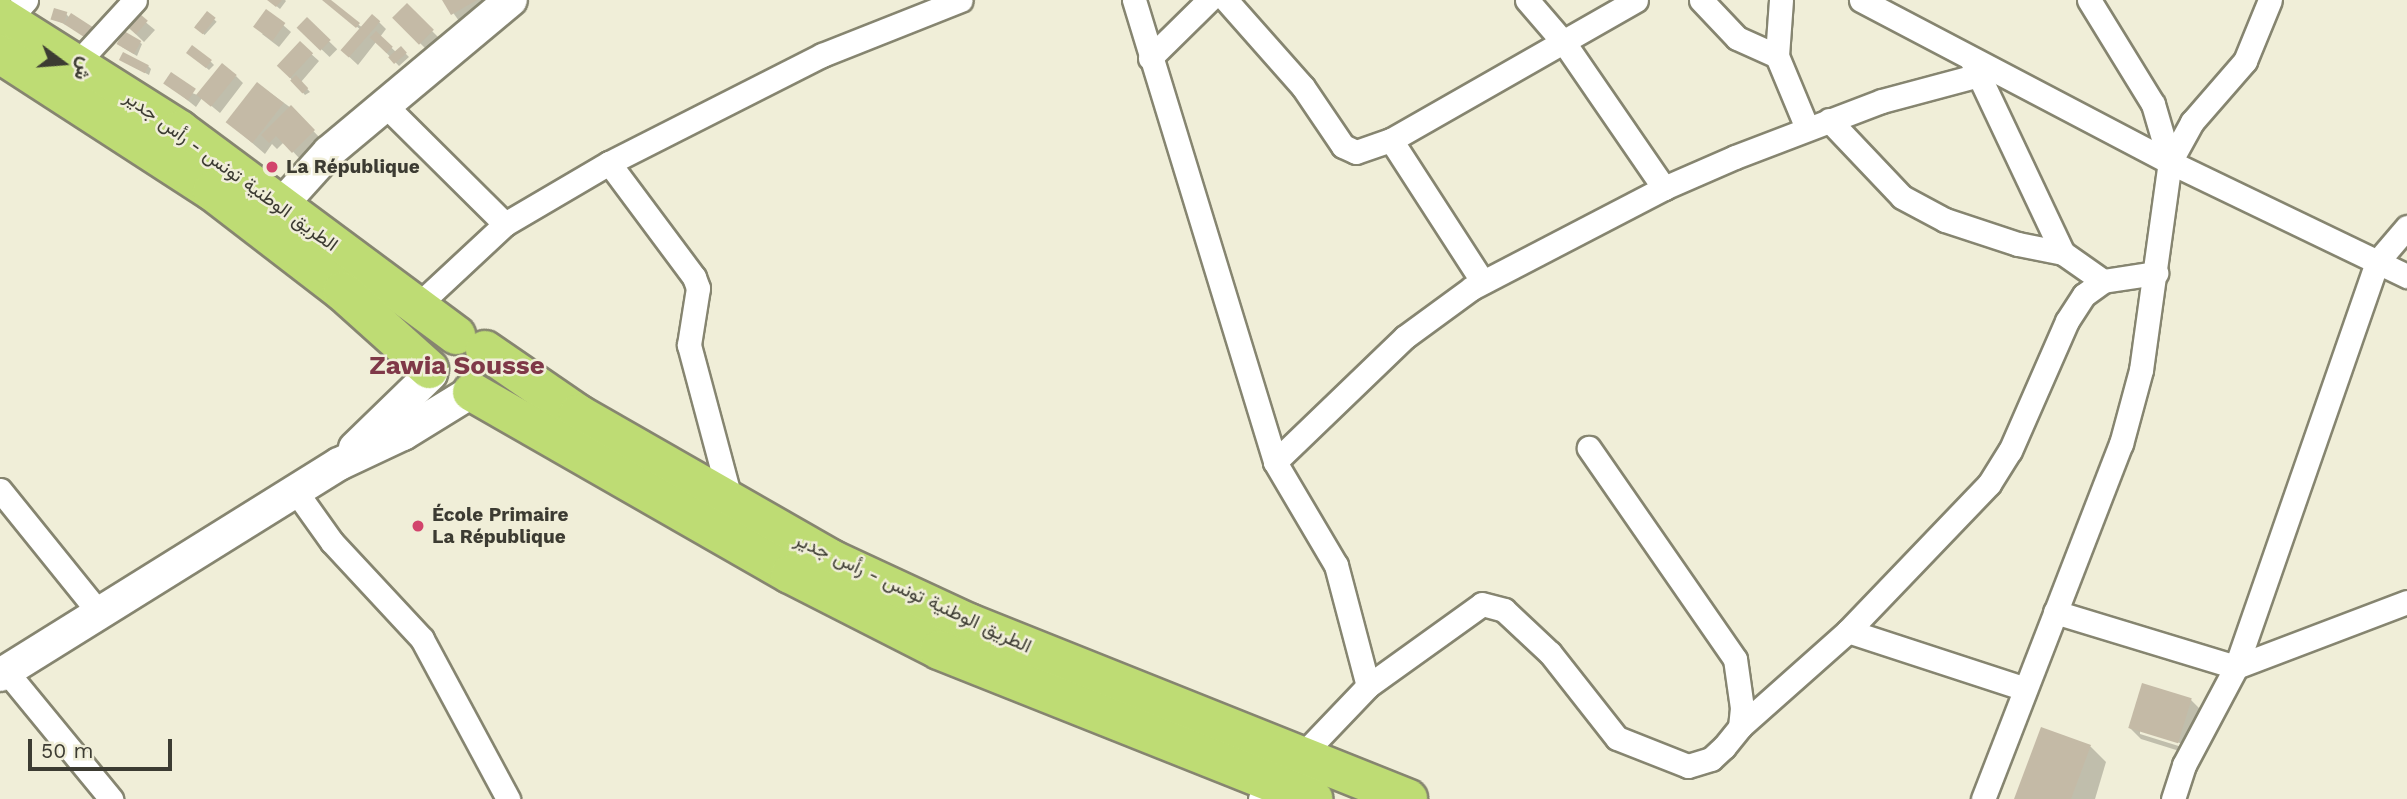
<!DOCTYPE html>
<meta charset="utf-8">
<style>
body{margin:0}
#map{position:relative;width:2407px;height:799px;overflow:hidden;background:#f0eed8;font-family:"Work Sans",Vazirmatn,sans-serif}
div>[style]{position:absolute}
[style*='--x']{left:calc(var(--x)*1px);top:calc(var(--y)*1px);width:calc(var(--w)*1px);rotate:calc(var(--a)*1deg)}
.shadow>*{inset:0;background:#0003;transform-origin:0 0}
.building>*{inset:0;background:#c4baa6;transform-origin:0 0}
.roads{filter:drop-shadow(2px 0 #868570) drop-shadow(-2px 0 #868570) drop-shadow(0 2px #868570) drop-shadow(0 -2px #868570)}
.street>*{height:23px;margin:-11.5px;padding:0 11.5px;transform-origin:11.5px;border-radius:11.5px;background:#fff}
.secondary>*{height:32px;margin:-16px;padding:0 16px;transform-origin:16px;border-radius:16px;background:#fff}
.highway>*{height:38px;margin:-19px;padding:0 19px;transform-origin:19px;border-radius:19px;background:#bedc74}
.dots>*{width:19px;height:19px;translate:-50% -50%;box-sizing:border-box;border:4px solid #f0eed8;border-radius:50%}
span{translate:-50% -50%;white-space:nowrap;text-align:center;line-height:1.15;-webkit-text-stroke:5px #f0eed8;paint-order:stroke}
.poi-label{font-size:19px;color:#3c3b32;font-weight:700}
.left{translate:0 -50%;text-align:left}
.street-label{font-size:19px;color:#3c3b32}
.district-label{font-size:26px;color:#7f3848;font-weight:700}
.north{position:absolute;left:28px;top:28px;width:70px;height:70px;-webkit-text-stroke:5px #f0eed8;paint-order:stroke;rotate:106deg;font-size:19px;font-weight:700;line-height:28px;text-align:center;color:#3c3b32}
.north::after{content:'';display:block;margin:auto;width:24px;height:32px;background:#3c3b32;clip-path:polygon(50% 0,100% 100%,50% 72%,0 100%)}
.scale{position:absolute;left:28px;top:739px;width:144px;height:32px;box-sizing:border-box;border:4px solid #3c3b32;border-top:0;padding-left:9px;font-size:21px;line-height:24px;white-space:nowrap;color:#3c3b32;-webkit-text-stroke:5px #f0eed8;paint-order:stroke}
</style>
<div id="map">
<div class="shadow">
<i style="clip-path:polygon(119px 0,155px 30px,144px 42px,124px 23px)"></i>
<i style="clip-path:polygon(269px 0,285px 0,286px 1px,280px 9px)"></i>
<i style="clip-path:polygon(323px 0,363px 28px,379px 22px,386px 29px,380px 37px,397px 53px,401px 49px,409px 57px,399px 66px,376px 42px,358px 65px,344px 52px,361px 30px)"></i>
<i style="clip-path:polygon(444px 0,490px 0,492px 3px,459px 21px)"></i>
<i style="left:407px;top:6px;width:47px;height:17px;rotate:45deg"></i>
<i style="left:207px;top:13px;width:13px;height:18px;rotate:42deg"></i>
<i style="clip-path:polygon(66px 14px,70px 18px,66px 25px,52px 18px)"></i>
<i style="left:307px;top:20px;width:42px;height:11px;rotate:44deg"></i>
<i style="clip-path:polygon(283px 25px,291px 32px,279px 47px,262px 34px)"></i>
<i style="clip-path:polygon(125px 33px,142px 44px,137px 56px,122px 47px)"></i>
<i style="clip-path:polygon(300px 44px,319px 61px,301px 82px,310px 92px,305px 95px,280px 66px)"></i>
<i style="clip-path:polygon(192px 56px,211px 62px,214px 65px,209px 70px)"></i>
<i style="clip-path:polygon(122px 60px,148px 66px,151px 69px,149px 75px)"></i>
<i style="clip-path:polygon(236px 76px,243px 83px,220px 113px,202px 98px,196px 107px,166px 83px,200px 96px)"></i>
<i style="clip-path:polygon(258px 84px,291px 108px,321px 139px,300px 159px,284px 142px,277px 149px,272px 144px,265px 154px,228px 122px)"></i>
<i style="clip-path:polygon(evenodd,2191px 700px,2202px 711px,2189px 754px,2141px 739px,2129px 727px,2191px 700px,2140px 730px,2186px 745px,2185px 748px,2140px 734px,2140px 730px)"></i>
<i style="clip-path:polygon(2042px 729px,2091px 747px,2106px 762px,2095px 799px,2016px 799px)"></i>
</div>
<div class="building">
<i style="clip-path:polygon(117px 0,131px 0,104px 29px,97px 22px)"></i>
<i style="clip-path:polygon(267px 0,282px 0,276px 7px)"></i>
<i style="clip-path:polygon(322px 0,331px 0,360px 23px,356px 28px)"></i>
<i style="clip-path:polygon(442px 0,477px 0,451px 15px)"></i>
<i style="left:407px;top:3px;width:38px;height:21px;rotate:45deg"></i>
<i style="left:132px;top:7px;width:21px;height:18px;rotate:41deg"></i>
<i style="left:54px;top:8px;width:14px;height:12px;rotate:17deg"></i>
<i style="left:266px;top:9px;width:24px;height:22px;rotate:36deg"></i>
<i style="left:207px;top:11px;width:11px;height:21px;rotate:38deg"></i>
<i style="left:71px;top:13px;width:30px;height:13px;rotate:33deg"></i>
<i style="left:372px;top:14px;width:11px;height:48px;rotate:41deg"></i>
<i style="left:307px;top:17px;width:33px;height:15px;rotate:44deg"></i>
<i style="left:124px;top:31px;width:20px;height:15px;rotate:30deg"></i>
<i style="left:376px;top:31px;width:23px;height:9px;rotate:43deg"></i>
<i style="left:300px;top:41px;width:18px;height:34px;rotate:43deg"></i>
<i style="left:192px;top:45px;width:25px;height:10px;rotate:37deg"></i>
<i style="left:401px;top:46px;width:9px;height:17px;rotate:49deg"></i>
<i style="left:123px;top:52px;width:29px;height:9px;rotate:27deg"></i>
<i style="left:222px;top:63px;width:19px;height:41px;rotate:39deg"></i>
<i style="left:171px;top:72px;width:30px;height:14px;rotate:34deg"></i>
<i style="left:296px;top:75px;width:18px;height:8px;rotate:47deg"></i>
<i style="left:257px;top:82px;width:34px;height:51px;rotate:38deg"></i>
<i style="clip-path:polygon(291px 105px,315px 130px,292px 153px,276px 136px,269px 143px,261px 135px)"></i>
<i style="left:2142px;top:683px;width:52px;height:47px;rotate:17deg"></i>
<i style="clip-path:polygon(2041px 727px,2091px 745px,2071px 799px,2014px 799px)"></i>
</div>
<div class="roads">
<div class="street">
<i style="--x:1134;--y:0;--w:483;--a:73"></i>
<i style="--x:1275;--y:462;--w:120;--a:59.4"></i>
<i style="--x:1336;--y:565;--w:125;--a:75.2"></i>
<i style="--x:1226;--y:0;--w:116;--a:48.5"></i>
<i style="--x:1303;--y:87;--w:71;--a:55.9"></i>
<i style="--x:1343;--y:146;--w:14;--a:25"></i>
<i style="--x:1356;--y:152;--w:37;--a:-19"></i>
<i style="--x:1391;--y:140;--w:282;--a:-29.7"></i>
<i style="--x:1527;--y:0;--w:58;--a:49.2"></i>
<i style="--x:1565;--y:44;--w:175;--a:55.5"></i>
<i style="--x:1701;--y:0;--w:52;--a:46.5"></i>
<i style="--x:1737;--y:38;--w:44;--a:24.2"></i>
<i style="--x:1781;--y:0;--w:56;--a:94.1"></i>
<i style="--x:1777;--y:56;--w:78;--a:67.4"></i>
<i style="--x:1861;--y:0;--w:349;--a:27.7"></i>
<i style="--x:2170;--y:162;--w:263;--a:25.7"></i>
<i style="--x:2089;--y:0;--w:122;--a:58.4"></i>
<i style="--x:2153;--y:104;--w:60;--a:73.7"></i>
<i style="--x:8;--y:20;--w:27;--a:-48"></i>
<i style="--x:1150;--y:58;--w:83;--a:-44.5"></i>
<i style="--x:78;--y:62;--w:84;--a:-47.4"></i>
<i style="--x:1973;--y:63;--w:210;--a:64.7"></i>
<i style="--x:383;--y:103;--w:172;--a:44.8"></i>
<i style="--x:1829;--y:120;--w:106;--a:46.5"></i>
<i style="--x:1902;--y:197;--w:49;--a:28.1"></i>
<i style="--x:1945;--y:220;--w:77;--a:18.2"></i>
<i style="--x:2018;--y:244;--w:46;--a:11.3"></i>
<i style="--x:2063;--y:253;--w:49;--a:35"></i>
<i style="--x:1391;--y:140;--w:169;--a:57.1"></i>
<i style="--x:609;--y:163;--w:142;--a:53.3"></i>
<i style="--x:694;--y:277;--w:12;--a:70"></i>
<i style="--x:698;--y:288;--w:58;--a:99"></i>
<i style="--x:689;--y:345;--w:166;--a:75"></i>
<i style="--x:416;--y:307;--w:122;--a:-43"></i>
<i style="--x:505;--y:224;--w:121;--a:-30.4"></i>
<i style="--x:609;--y:163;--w:239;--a:-26.9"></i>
<i style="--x:822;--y:55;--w:149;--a:-21.6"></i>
<i style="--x:1275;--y:462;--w:180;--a:-43.9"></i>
<i style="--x:1405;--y:337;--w:83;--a:-36.2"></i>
<i style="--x:1472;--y:288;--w:216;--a:-27.5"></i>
<i style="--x:1664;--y:188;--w:77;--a:-23.6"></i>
<i style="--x:1735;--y:157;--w:157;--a:-20.9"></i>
<i style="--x:1882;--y:101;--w:100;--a:-15"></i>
<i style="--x:0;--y:490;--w:161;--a:51.1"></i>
<i style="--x:297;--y:493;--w:60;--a:54.5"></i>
<i style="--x:332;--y:542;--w:132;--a:47.1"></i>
<i style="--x:422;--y:639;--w:182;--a:61.7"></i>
<i style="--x:2055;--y:612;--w:189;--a:16.9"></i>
<i style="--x:2236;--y:667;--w:183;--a:-20.8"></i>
<i style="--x:1848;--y:631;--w:186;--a:18.1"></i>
<i style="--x:6;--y:671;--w:166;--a:50.6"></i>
<i style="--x:1740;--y:727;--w:144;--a:-41.6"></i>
<i style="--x:1848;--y:631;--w:204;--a:-46.2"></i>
<i style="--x:1989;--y:484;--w:39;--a:-58"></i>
<i style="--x:2010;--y:451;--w:142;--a:-66.3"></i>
<i style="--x:2067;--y:321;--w:31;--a:-57"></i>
<i style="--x:2084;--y:295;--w:24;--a:-36"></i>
<i style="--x:2103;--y:281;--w:54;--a:-8.6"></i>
<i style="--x:1260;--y:799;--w:156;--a:-46.3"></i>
<i style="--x:1368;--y:686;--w:140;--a:-35.7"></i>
<i style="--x:1482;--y:604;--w:23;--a:15"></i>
<i style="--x:1504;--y:610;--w:63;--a:43.1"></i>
<i style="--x:1550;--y:653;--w:108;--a:51.8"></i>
<i style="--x:1617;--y:738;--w:76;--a:21.5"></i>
<i style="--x:1688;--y:766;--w:24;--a:-17"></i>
<i style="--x:1711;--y:759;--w:18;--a:-43"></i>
<i style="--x:1724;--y:747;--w:26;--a:-51"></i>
<i style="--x:1740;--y:727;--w:19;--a:-84"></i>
<i style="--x:1742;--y:708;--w:49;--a:-98.1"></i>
<i style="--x:1735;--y:659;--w:257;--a:-124.7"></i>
<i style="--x:1983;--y:799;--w:381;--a:-68.8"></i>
<i style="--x:2121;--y:444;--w:77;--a:-74.9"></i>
<i style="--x:2141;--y:370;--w:210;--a:-82.1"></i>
<i style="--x:2170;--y:162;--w:46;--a:-61.2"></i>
<i style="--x:2192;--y:122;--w:81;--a:-49"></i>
<i style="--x:2245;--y:61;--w:66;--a:-67.7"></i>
<i style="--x:2173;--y:799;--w:36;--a:-72"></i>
<i style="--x:2184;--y:765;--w:111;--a:-62"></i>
<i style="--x:2236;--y:667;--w:429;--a:-70.8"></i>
<i style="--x:2377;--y:262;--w:46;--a:-49.4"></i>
</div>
<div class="secondary">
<i style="--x:266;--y:222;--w:94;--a:-48"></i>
<i style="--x:329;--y:152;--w:237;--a:-39.9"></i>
<i style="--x:355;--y:448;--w:106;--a:-44.2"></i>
<i style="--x:0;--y:675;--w:399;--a:-31.9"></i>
<i style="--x:339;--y:464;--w:71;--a:-25.1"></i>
<i style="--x:403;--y:434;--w:79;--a:-31.5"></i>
</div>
<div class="highway">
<i style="--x:0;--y:16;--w:213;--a:32.3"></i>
<i style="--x:180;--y:130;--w:344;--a:36.6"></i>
<i style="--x:0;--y:54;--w:252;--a:32.9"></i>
<i style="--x:212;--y:191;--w:164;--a:37.6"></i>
<i style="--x:342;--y:291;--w:117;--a:41.9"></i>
<i style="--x:485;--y:350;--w:113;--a:34.5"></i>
<i style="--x:578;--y:414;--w:292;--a:29.8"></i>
<i style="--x:831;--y:559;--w:152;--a:24.9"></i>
<i style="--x:969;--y:623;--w:473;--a:21.8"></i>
<i style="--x:472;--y:392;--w:366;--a:29.8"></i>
<i style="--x:790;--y:574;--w:167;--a:27"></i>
<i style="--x:939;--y:650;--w:403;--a:21.7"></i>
</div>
</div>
<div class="dots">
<i style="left:272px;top:167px;background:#d2446c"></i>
<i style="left:418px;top:526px;background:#d2446c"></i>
</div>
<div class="poi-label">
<span class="left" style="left:286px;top:167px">La République</span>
<span class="left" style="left:432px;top:526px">École Primaire<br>La République</span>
</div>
<div class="street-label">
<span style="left:231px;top:171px;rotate:36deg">الطريق الوطنية تونس - رأس جدير</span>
<span style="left:913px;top:593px;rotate:25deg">الطريق الوطنية تونس - رأس جدير</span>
</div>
<div class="district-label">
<span style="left:457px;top:366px">Zawia Sousse</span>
</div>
<div class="north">ش</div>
<div class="scale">50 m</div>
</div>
